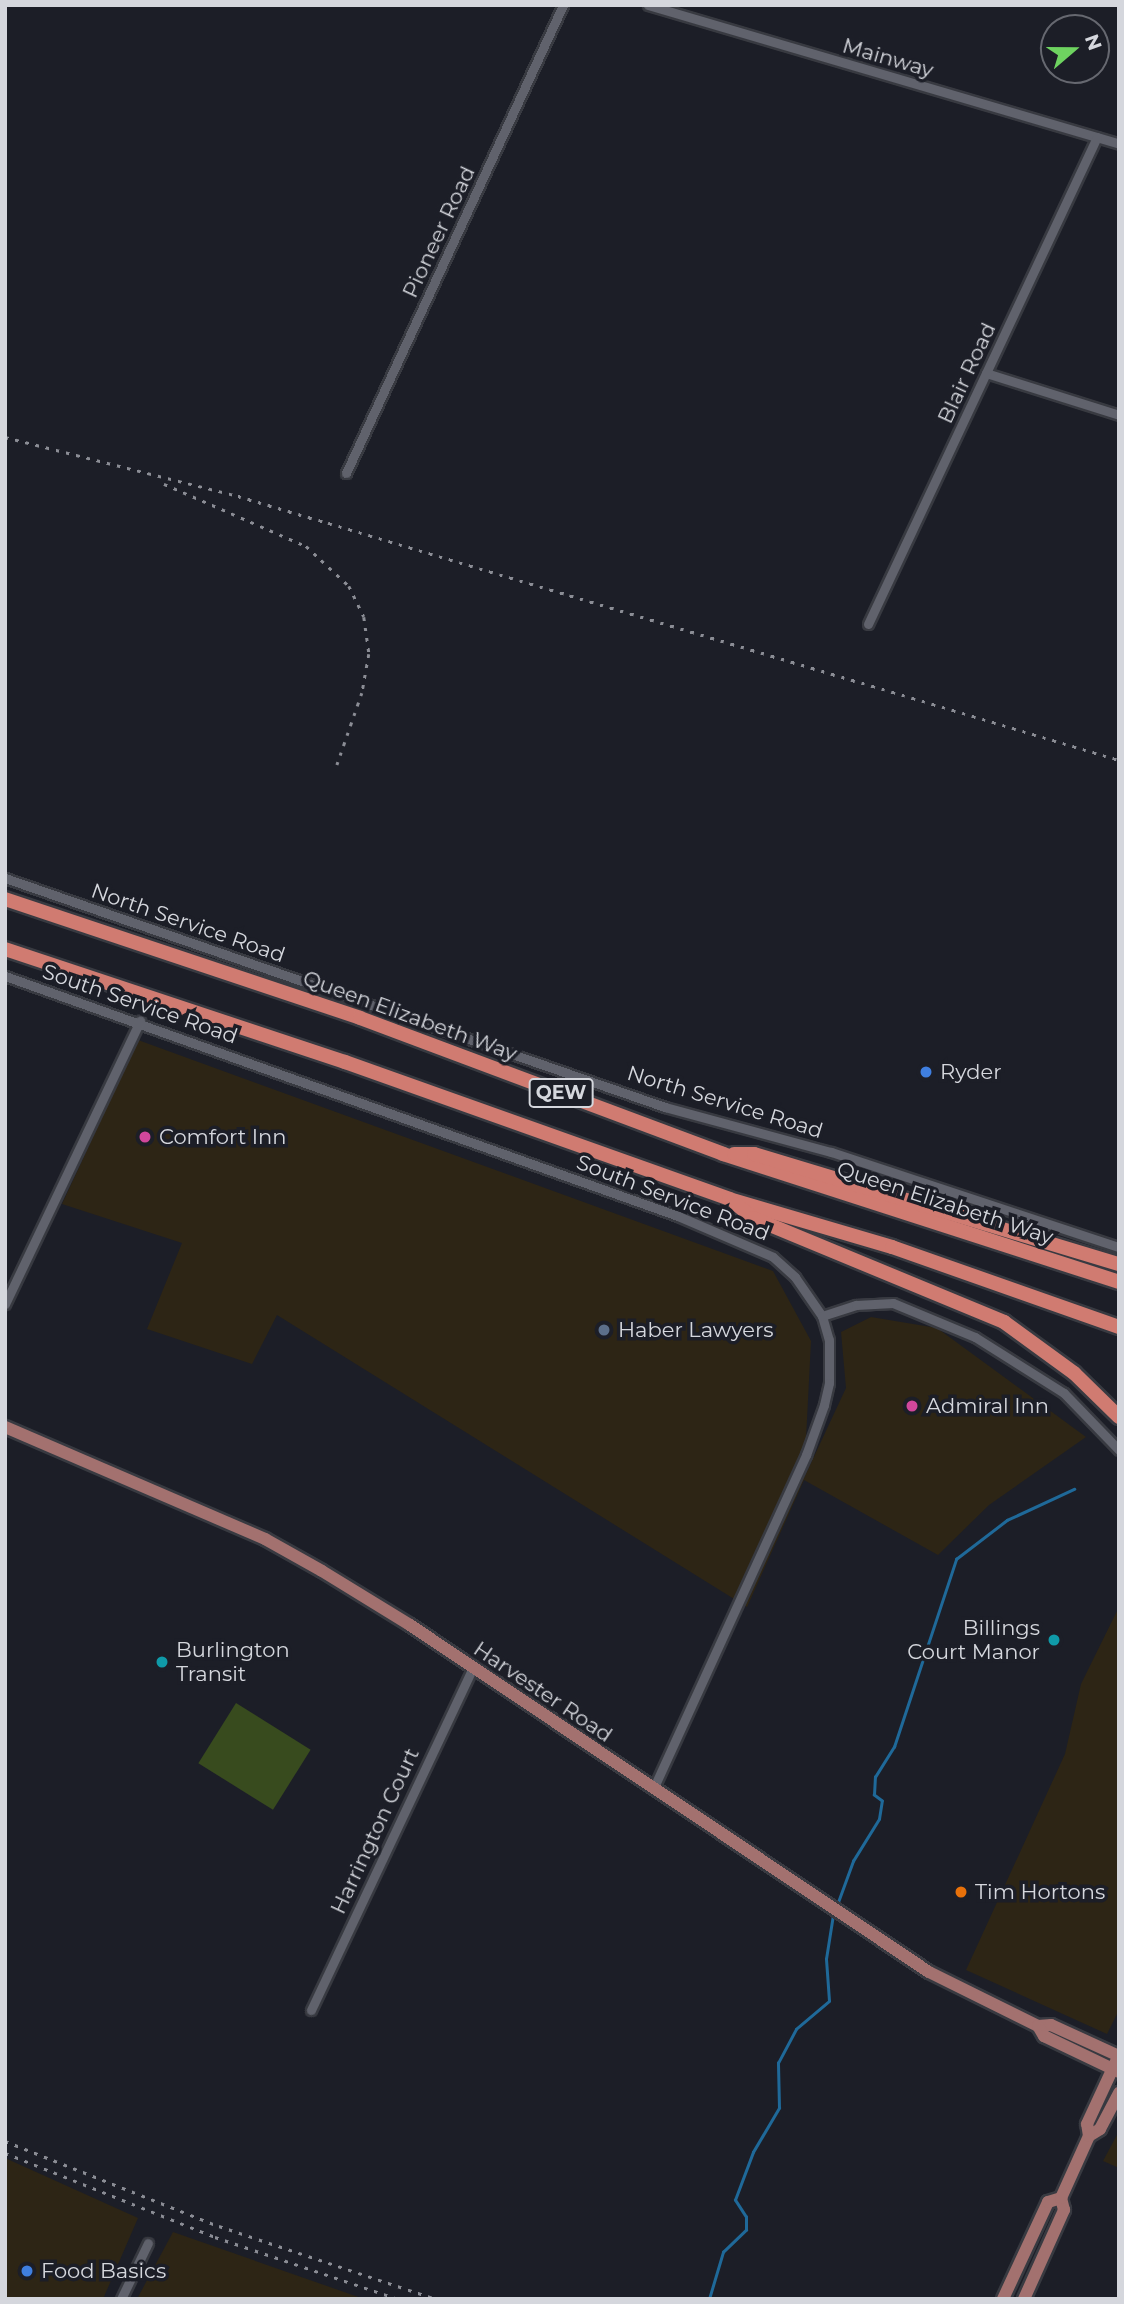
<!DOCTYPE html>
<style>
body{margin:0}
#map{position:relative;width:1124px;height:2304px;overflow:hidden;background:#1c1e27;font-family:Montserrat,sans-serif}
div>[style]{position:absolute}
[style*='--x']{left:calc(var(--x)*1px);top:calc(var(--y)*1px);width:calc(var(--w)*1px);rotate:calc(var(--a)*1deg)}
.commercial>*{inset:0;background:#2d2515}
.green>*{inset:0;background:#384b1e;transform-origin:0 0}
.stream>*{height:2.5px;margin:-1.25px;padding:0 1.25px;transform-origin:1.25px;border-radius:1.25px;background:#1f6999}
.roads{filter:drop-shadow(2px 0 #383a41) drop-shadow(-2px 0 #383a41) drop-shadow(0 2px #383a41) drop-shadow(0 -2px #383a41)}
.minor>*{height:9px;margin:-4.5px;padding:0 4.5px;transform-origin:4.5px;border-radius:4.5px;background:#60626c}
.major>*{height:12px;margin:-6px;padding:0 6px;transform-origin:6px;border-radius:6px;background:#a3716f}
.highway>*{height:14px;margin:-7px;padding:0 7px;transform-origin:7px;border-radius:7px;background:#d07b71}
.rail>*{height:2.5px;margin-top:-1.25px;transform-origin:0;background:repeating-linear-gradient(90deg,#8b8d95 0 3.5px,transparent 0 10.5px)}
.dots>*{width:19px;height:19px;translate:-50% -50%;box-sizing:border-box;border:4px solid #1c1e27;border-radius:50%}
span{translate:-50% -50%;white-space:nowrap;text-align:center;line-height:1.15;-webkit-text-stroke:7px #1c1e27;paint-order:stroke}
.shield-label span{padding:2px 5px;background:#1c1e27;border:2px solid;border-radius:5px;-webkit-text-stroke-width:0}
.shield-label{font-size:19px;color:#d5d7dd;font-weight:700}
.street-label{font-size:21px;color:#d5d7dd}
.poi-label{font-size:21px;color:#d5d7dd}
.left{translate:0 -50%;text-align:left}
.right{translate:-100% -50%;text-align:right}
.frame{position:absolute;inset:0;border:7px solid #d5d7dd;pointer-events:none}
.north{position:absolute;left:1040px;top:14px;width:70px;height:70px;box-sizing:border-box;background:#1c1e27;border:2px solid #666870;border-radius:50%;rotate:70deg;font-size:19px;font-weight:700;line-height:28px;text-align:center;color:#d5d7dd}
.north::after{content:'';display:block;margin:auto;width:24px;height:32px;background:#6ed360;clip-path:polygon(50% 0,100% 100%,50% 72%,0 100%)}
</style>
<div id="map">
<div class="commercial">
<i style="clip-path:polygon(138px 1040px,773px 1271px,811px 1341px,804px 1478px,846px 1388px,841px 1332px,871px 1317px,937px 1328px,1086px 1437px,989px 1505px,938px 1555px,804px 1480px,747px 1607px,277px 1315px,252px 1364px,147px 1329px,182px 1243px,62px 1204px)"></i>
<i style="clip-path:polygon(1119px 1607px,1119px 2010px,1107px 2034px,966px 1970px,1065px 1754px,1081px 1684px)"></i>
<i style="clip-path:polygon(1119px 2131px,1119px 2168px,1103px 2161px)"></i>
<i style="clip-path:polygon(5px 2158px,138px 2218px,103px 2299px,5px 2299px)"></i>
<i style="clip-path:polygon(173px 2232px,364px 2299px,137px 2299px)"></i>
</div>
<div class="green">
<i style="left:236px;top:1703px;width:88px;height:71px;rotate:32deg"></i>
</div>
<div class="stream">
<i style="--x:837;--y:1905;--w:47;--a:-70"></i>
<i style="--x:853;--y:1861;--w:49;--a:-58.2"></i>
<i style="--x:879;--y:1819;--w:18;--a:-81"></i>
<i style="--x:882;--y:1801;--w:10;--a:-143"></i>
<i style="--x:874;--y:1795;--w:18;--a:-87"></i>
<i style="--x:875;--y:1777;--w:36;--a:-58"></i>
<i style="--x:894;--y:1747;--w:198;--a:-71.7"></i>
<i style="--x:956;--y:1559;--w:64;--a:-37.4"></i>
<i style="--x:1007;--y:1520;--w:74;--a:-24.8"></i>
<i style="--x:709;--y:2299;--w:49;--a:-73.4"></i>
<i style="--x:723;--y:2252;--w:32;--a:-44"></i>
<i style="--x:746;--y:2230;--w:13;--a:-90"></i>
<i style="--x:746;--y:2217;--w:20;--a:-123"></i>
<i style="--x:735;--y:2200;--w:51;--a:-69.4"></i>
<i style="--x:753;--y:2152;--w:51;--a:-59.4"></i>
<i style="--x:779;--y:2108;--w:45;--a:-91.3"></i>
<i style="--x:778;--y:2063;--w:38;--a:-62"></i>
<i style="--x:796;--y:2029;--w:43;--a:-40.3"></i>
<i style="--x:829;--y:2001;--w:42;--a:-94.1"></i>
<i style="--x:826;--y:1959;--w:45;--a:-81"></i>
</div>
<div class="roads">
<div class="minor">
<i style="--x:648;--y:5;--w:491;--a:16.4"></i>
<i style="--x:986;--y:373;--w:139;--a:17.5"></i>
<i style="--x:346;--y:473;--w:516;--a:-65.12"></i>
<i style="--x:868;--y:624;--w:538;--a:-64.82"></i>
<i style="--x:5;--y:878;--w:699;--a:19.14"></i>
<i style="--x:665;--y:1107;--w:172;--a:15.2"></i>
<i style="--x:831;--y:1152;--w:303;--a:18.3"></i>
<i style="--x:5;--y:976;--w:715;--a:19.63"></i>
<i style="--x:678;--y:1216;--w:103;--a:23.3"></i>
<i style="--x:773;--y:1257;--w:30;--a:42"></i>
<i style="--x:795;--y:1277;--w:47;--a:55.3"></i>
<i style="--x:822;--y:1316;--w:25;--a:74"></i>
<i style="--x:829;--y:1340;--w:43;--a:90"></i>
<i style="--x:829;--y:1383;--w:23;--a:103"></i>
<i style="--x:824;--y:1405;--w:53;--a:109.8"></i>
<i style="--x:806;--y:1455;--w:367;--a:114.6"></i>
<i style="--x:5;--y:1304;--w:314;--a:-64.5"></i>
<i style="--x:822;--y:1316;--w:36;--a:-18"></i>
<i style="--x:856;--y:1305;--w:37;--a:-3"></i>
<i style="--x:893;--y:1303;--w:89;--a:22.5"></i>
<i style="--x:975;--y:1337;--w:105;--a:32.2"></i>
<i style="--x:1064;--y:1393;--w:79;--a:46"></i>
<i style="--x:311;--y:2010;--w:377;--a:-64.7"></i>
<i style="--x:121;--y:2299;--w:62;--a:-64.3"></i>
</div>
<div class="major">
<i style="--x:5;--y:1427;--w:283;--a:23.3"></i>
<i style="--x:265;--y:1539;--w:65;--a:29.3"></i>
<i style="--x:322;--y:1571;--w:103;--a:31.5"></i>
<i style="--x:410;--y:1625;--w:624;--a:33.77"></i>
<i style="--x:929;--y:1972;--w:122;--a:26.4"></i>
<i style="--x:1038;--y:2026;--w:13;--a:-4"></i>
<i style="--x:1051;--y:2025;--w:75;--a:24.5"></i>
<i style="--x:1038;--y:2026;--w:12;--a:59"></i>
<i style="--x:1044;--y:2036;--w:83;--a:25.6"></i>
<i style="--x:1089;--y:2136;--w:13;--a:-32"></i>
<i style="--x:1100;--y:2129;--w:41;--a:-62.2"></i>
<i style="--x:1003;--y:2299;--w:107;--a:-65.1"></i>
<i style="--x:1048;--y:2202;--w:14;--a:-17"></i>
<i style="--x:1024;--y:2299;--w:98;--a:-65.8"></i>
<i style="--x:1064;--y:2210;--w:12;--a:-104"></i>
<i style="--x:1061;--y:2198;--w:68;--a:-65.7"></i>
<i style="--x:1089;--y:2136;--w:12;--a:-99"></i>
<i style="--x:1087;--y:2124;--w:76;--a:-65.1"></i>
</div>
<div class="highway">
<i style="--x:5;--y:899;--w:374;--a:18.5"></i>
<i style="--x:360;--y:1018;--w:388;--a:20.5"></i>
<i style="--x:723;--y:1154;--w:416;--a:17.9"></i>
<i style="--x:5;--y:949;--w:358;--a:18.4"></i>
<i style="--x:345;--y:1062;--w:408;--a:19.6"></i>
<i style="--x:729;--y:1199;--w:170;--a:16.4"></i>
<i style="--x:892;--y:1247;--w:241;--a:19.4"></i>
<i style="--x:734;--y:1154;--w:20;--a:0"></i>
<i style="--x:754;--y:1154;--w:381;--a:16.8"></i>
<i style="--x:736;--y:1204;--w:22;--a:39"></i>
<i style="--x:753;--y:1218;--w:272;--a:22.5"></i>
<i style="--x:1004;--y:1322;--w:87;--a:36.1"></i>
<i style="--x:1074;--y:1373;--w:63;--a:44.4"></i>
</div>
</div>
<div class="rail">
<i style="--x:5;--y:437;--w:240;--a:14.2"></i>
<i style="--x:238;--y:496;--w:920;--a:16.68"></i>
<i style="--x:164;--y:484;--w:155;--a:23.6"></i>
<i style="--x:306;--y:546;--w:59;--a:42.9"></i>
<i style="--x:349;--y:586;--w:34;--a:64"></i>
<i style="--x:364;--y:617;--w:37;--a:82"></i>
<i style="--x:369;--y:654;--w:40;--a:100"></i>
<i style="--x:362;--y:693;--w:76;--a:109.1"></i>
<i style="--x:5;--y:2141;--w:230;--a:21.7"></i>
<i style="--x:219;--y:2226;--w:229;--a:18.6"></i>
<i style="--x:5;--y:2153;--w:226;--a:21.8"></i>
<i style="--x:215;--y:2237;--w:193;--a:18.7"></i>
</div>
<div class="dots">
<i style="left:926px;top:1072px;background:#3f7fe0"></i>
<i style="left:145px;top:1137px;background:#d1479c"></i>
<i style="left:604px;top:1330px;background:#5c6f8a"></i>
<i style="left:912px;top:1406px;background:#d1479c"></i>
<i style="left:1054px;top:1640px;background:#0f9aa8"></i>
<i style="left:162px;top:1662px;background:#0f9aa8"></i>
<i style="left:961px;top:1892px;background:#e8710a"></i>
<i style="left:27px;top:2271px;background:#3f7fe0"></i>
</div>
<div class="shield-label">
<span style="left:561px;top:1093px">QEW</span>
</div>
<div class="street-label">
<span style="left:888px;top:58px;rotate:16deg">Mainway</span>
<span style="left:439px;top:232px;rotate:-65deg">Pioneer Road</span>
<span style="left:967px;top:373px;rotate:-65deg">Blair Road</span>
<span style="left:188px;top:923px;rotate:19deg">North Service Road</span>
<span style="left:140px;top:1004px;rotate:19deg">South Service Road</span>
<span style="left:410px;top:1016px;rotate:20deg">Queen Elizabeth Way</span>
<span style="left:725px;top:1102px;rotate:17deg">North Service Road</span>
<span style="left:673px;top:1198px;rotate:21deg">South Service Road</span>
<span style="left:945px;top:1203px;rotate:18deg">Queen Elizabeth Way</span>
<span style="left:543px;top:1692px;rotate:34deg">Harvester Road</span>
<span style="left:375px;top:1831px;rotate:-65deg">Harrington Court</span>
</div>
<div class="poi-label">
<span class="left" style="left:940px;top:1072px">Ryder</span>
<span class="left" style="left:159px;top:1137px">Comfort Inn</span>
<span class="left" style="left:618px;top:1330px">Haber Lawyers</span>
<span class="left" style="left:926px;top:1406px">Admiral Inn</span>
<span class="right" style="left:1040px;top:1640px">Billings<br>Court Manor</span>
<span class="left" style="left:176px;top:1662px">Burlington<br>Transit</span>
<span class="left" style="left:975px;top:1892px">Tim Hortons</span>
<span class="left" style="left:41px;top:2271px">Food Basics</span>
</div>
<div class="frame"></div>
<div class="north">N</div>
</div>
